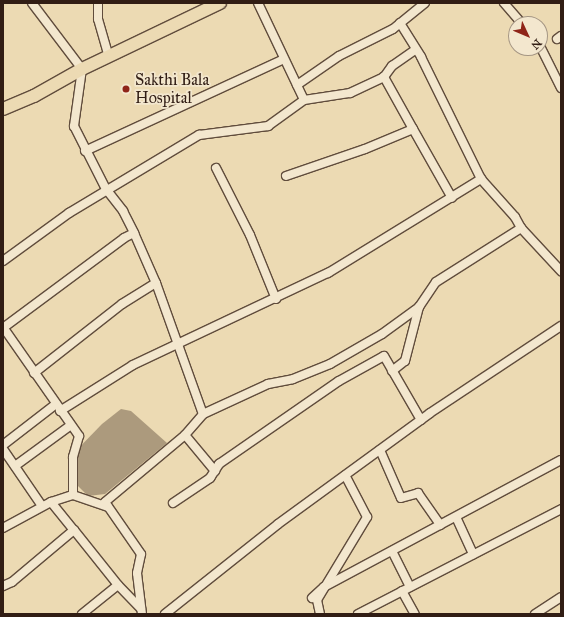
<!DOCTYPE html>
<style>
body{margin:0}
#map{position:relative;width:564px;height:617px;overflow:hidden;background:#ecdab3;font-family:"IM FELL Great Primer",serif}
div>[style]{position:absolute}
[style*='--x']{left:calc(var(--x)*1px);top:calc(var(--y)*1px);width:calc(var(--w)*1px);rotate:calc(var(--a)*1deg)}
.water>*{inset:0;background:#ac9a7d}
.roads{filter:drop-shadow(1px 0 #604c3c) drop-shadow(-1px 0 #604c3c) drop-shadow(0 1px #604c3c) drop-shadow(0 -1px #604c3c)}
.minor>*{height:8px;margin:-4px;padding:0 4px;transform-origin:4px;border-radius:4px;background:#f3e7ce}
.primary>*{height:12px;margin:-6px;padding:0 6px;transform-origin:6px;border-radius:6px;background:#ecdab3}
.dots>*{width:11px;height:11px;translate:-50% -50%;box-sizing:border-box;border:2px solid #f3e7ce;border-radius:50%}
span{translate:-50% -50%;white-space:nowrap;text-align:center;line-height:1.15;-webkit-text-stroke:3.5px #f3e7ce;paint-order:stroke}
.poi-label{font-size:16px;color:#311d14}
.left{translate:0 -50%;text-align:left}
.frame{position:absolute;inset:0;border:4px solid #311d14;pointer-events:none}
.north{position:absolute;left:508px;top:16px;width:40px;height:40px;box-sizing:border-box;background:#f3e7ce;border:1px solid #a59684;border-radius:50%;rotate:134deg;font-size:11px;font-weight:700;line-height:16px;text-align:center;color:#311d14}
.north::after{content:'';display:block;margin:auto;width:14px;height:18px;background:#8f2418;clip-path:polygon(50% 0,100% 100%,50% 72%,0 100%)}
</style>
<div id="map">
<div class="water">
<i style="clip-path:polygon(121px 409px,131px 411px,167px 443px,105px 494px,88px 496px,76px 484px,68px 459px,102px 424px)"></i>
</div>
<div class="roads">
<div class="minor">
<i style="--x:32;--y:3;--w:83;--a:52.9"></i>
<i style="--x:82;--y:69;--w:58;--a:98"></i>
<i style="--x:74;--y:126;--w:71;--a:63.1"></i>
<i style="--x:106;--y:189;--w:28;--a:52"></i>
<i style="--x:123;--y:211;--w:25;--a:63"></i>
<i style="--x:134;--y:233;--w:55;--a:66.3"></i>
<i style="--x:156;--y:283;--w:139;--a:70.3"></i>
<i style="--x:98;--y:3;--w:16;--a:90"></i>
<i style="--x:98;--y:19;--w:40;--a:74"></i>
<i style="--x:258;--y:3;--w:107;--a:64.6"></i>
<i style="--x:504;--y:3;--w:28;--a:49"></i>
<i style="--x:400;--y:23;--w:40;--a:58"></i>
<i style="--x:421;--y:57;--w:136;--a:63.8"></i>
<i style="--x:481;--y:179;--w:51;--a:48.2"></i>
<i style="--x:515;--y:217;--w:13;--a:61"></i>
<i style="--x:521;--y:228;--w:59;--a:47.1"></i>
<i style="--x:557;--y:39;--w:5;--a:-37"></i>
<i style="--x:540;--y:46;--w:47;--a:63.4"></i>
<i style="--x:297;--y:85;--w:51;--a:-34.6"></i>
<i style="--x:339;--y:56;--w:60;--a:-26.6"></i>
<i style="--x:393;--y:29;--w:41;--a:-39.1"></i>
<i style="--x:413;--y:129;--w:79;--a:60.5"></i>
<i style="--x:85;--y:151;--w:219;--a:-24.8"></i>
<i style="--x:216;--y:168;--w:75;--a:63.1"></i>
<i style="--x:250;--y:235;--w:69;--a:67.9"></i>
<i style="--x:286;--y:176;--w:83;--a:-18.9"></i>
<i style="--x:365;--y:149;--w:52;--a:-22.6"></i>
<i style="--x:413;--y:129;--w:60;--a:-119.1"></i>
<i style="--x:3;--y:261;--w:82;--a:-36"></i>
<i style="--x:69;--y:213;--w:152;--a:-31"></i>
<i style="--x:199;--y:135;--w:70;--a:-7.4"></i>
<i style="--x:268;--y:126;--w:44;--a:-35.8"></i>
<i style="--x:304;--y:100;--w:47;--a:-8.7"></i>
<i style="--x:350;--y:93;--w:38;--a:-25"></i>
<i style="--x:384;--y:77;--w:14;--a:-54"></i>
<i style="--x:392;--y:66;--w:28;--a:-35"></i>
<i style="--x:3;--y:327;--w:133;--a:55.1"></i>
<i style="--x:79;--y:436;--w:22;--a:106"></i>
<i style="--x:73;--y:457;--w:38;--a:90"></i>
<i style="--x:3;--y:328;--w:151;--a:-36.6"></i>
<i style="--x:124;--y:238;--w:11;--a:-27"></i>
<i style="--x:392;--y:371;--w:16;--a:-38"></i>
<i style="--x:405;--y:361;--w:56;--a:-75.5"></i>
<i style="--x:419;--y:307;--w:30;--a:-56"></i>
<i style="--x:436;--y:282;--w:101;--a:-32.4"></i>
<i style="--x:34;--y:373;--w:112;--a:-38.1"></i>
<i style="--x:122;--y:304;--w:40;--a:-32"></i>
<i style="--x:60;--y:411;--w:86;--a:-32.2"></i>
<i style="--x:133;--y:365;--w:216;--a:-25.3"></i>
<i style="--x:328;--y:273;--w:180;--a:-31.6"></i>
<i style="--x:185;--y:435;--w:47;--a:50.2"></i>
<i style="--x:3;--y:445;--w:67;--a:-37.7"></i>
<i style="--x:3;--y:449;--w:69;--a:55.6"></i>
<i style="--x:380;--y:450;--w:52;--a:66.4"></i>
<i style="--x:401;--y:498;--w:18;--a:-16"></i>
<i style="--x:418;--y:493;--w:39;--a:55"></i>
<i style="--x:15;--y:466;--w:69;--a:-36.2"></i>
<i style="--x:51;--y:502;--w:23;--a:-18"></i>
<i style="--x:73;--y:495;--w:37;--a:19"></i>
<i style="--x:173;--y:503;--w:45;--a:-34"></i>
<i style="--x:210;--y:478;--w:17;--a:-57"></i>
<i style="--x:219;--y:464;--w:146;--a:-34.7"></i>
<i style="--x:339;--y:381;--w:51;--a:-29.1"></i>
<i style="--x:384;--y:356;--w:74;--a:60"></i>
<i style="--x:456;--y:517;--w:41;--a:65.3"></i>
<i style="--x:3;--y:528;--w:55;--a:-28.4"></i>
<i style="--x:51;--y:502;--w:36;--a:51"></i>
<i style="--x:392;--y:551;--w:40;--a:63.4"></i>
<i style="--x:3;--y:586;--w:10;--a:-24"></i>
<i style="--x:12;--y:582;--w:81;--a:-40"></i>
<i style="--x:74;--y:530;--w:70;--a:51.3"></i>
<i style="--x:118;--y:585;--w:33;--a:46"></i>
<i style="--x:402;--y:591;--w:26;--a:61"></i>
<i style="--x:312;--y:598;--w:16;--a:-43"></i>
<i style="--x:324;--y:587;--w:269;--a:-28.2"></i>
<i style="--x:82;--y:614;--w:46;--a:-38.9"></i>
<i style="--x:142;--y:614;--w:41;--a:-97"></i>
<i style="--x:137;--y:573;--w:19;--a:-78"></i>
<i style="--x:141;--y:554;--w:63;--a:-124.7"></i>
<i style="--x:105;--y:502;--w:104;--a:-39.9"></i>
<i style="--x:185;--y:435;--w:28;--a:-49"></i>
<i style="--x:203;--y:414;--w:72;--a:-24.8"></i>
<i style="--x:268;--y:384;--w:25;--a:-11"></i>
<i style="--x:293;--y:379;--w:40;--a:-22"></i>
<i style="--x:330;--y:364;--w:60;--a:-30"></i>
<i style="--x:382;--y:334;--w:46;--a:-36.1"></i>
<i style="--x:165;--y:614;--w:144;--a:-38.5"></i>
<i style="--x:278;--y:524;--w:188;--a:-36.1"></i>
<i style="--x:430;--y:413;--w:157;--a:-33.6"></i>
<i style="--x:320;--y:614;--w:14;--a:-102"></i>
<i style="--x:317;--y:600;--w:97;--a:-58.9"></i>
<i style="--x:367;--y:517;--w:47;--a:-117.6"></i>
<i style="--x:358;--y:614;--w:229;--a:-27.3"></i>
<i style="--x:535;--y:614;--w:31;--a:-33"></i>
</div>
<div class="primary">
<i style="--x:3;--y:109;--w:34;--a:-23"></i>
<i style="--x:34;--y:96;--w:55;--a:-29.4"></i>
<i style="--x:82;--y:69;--w:153;--a:-25.6"></i>
</div>
</div>
<div class="dots">
<i style="left:126px;top:89px;background:#8f2418"></i>
</div>
<div class="poi-label">
<span class="left" style="left:135px;top:89px">Sakthi Bala<br>Hospital</span>
</div>
<div class="frame"></div>
<div class="north">N</div>
</div>
